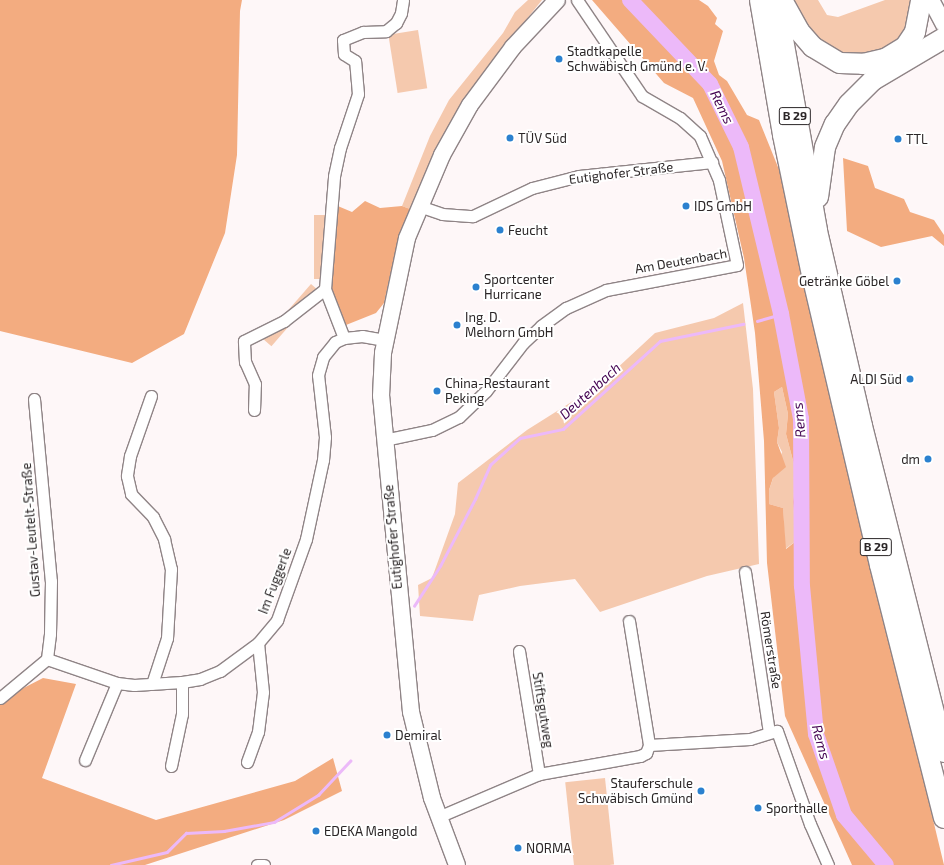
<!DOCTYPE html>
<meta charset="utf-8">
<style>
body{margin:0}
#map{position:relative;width:944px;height:865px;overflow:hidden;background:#fef7f8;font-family:"Exo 2",sans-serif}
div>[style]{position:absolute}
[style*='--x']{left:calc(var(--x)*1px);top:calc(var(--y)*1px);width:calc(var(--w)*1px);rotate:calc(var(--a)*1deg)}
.green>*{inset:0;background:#f5c9ae;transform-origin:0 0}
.forest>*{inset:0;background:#f3ac80}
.stream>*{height:2.5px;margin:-1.25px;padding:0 1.25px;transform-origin:1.25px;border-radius:1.25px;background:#ecb9f9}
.river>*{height:16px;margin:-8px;padding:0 8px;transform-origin:8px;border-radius:8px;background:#ecb9f9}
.roads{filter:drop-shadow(1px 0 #8f8486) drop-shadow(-1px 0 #8f8486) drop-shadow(0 1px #8f8486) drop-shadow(0 -1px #8f8486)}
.street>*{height:11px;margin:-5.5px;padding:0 5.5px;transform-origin:5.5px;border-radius:5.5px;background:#fff}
.secondary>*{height:16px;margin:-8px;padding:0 8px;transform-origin:8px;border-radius:8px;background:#fff}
.highway>*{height:20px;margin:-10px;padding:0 10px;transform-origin:10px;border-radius:10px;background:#fff}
.dots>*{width:11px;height:11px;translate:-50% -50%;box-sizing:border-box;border:2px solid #fff;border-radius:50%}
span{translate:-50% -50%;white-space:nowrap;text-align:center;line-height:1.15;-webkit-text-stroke:4px #fff;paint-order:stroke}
.shield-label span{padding:1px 3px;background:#fff;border:1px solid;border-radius:3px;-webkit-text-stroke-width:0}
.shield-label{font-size:12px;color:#2b2627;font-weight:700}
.poi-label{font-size:13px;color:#2b2627}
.left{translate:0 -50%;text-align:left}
.right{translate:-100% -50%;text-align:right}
.street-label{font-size:13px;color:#2b2627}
.water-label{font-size:14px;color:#450553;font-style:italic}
</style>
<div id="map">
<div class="green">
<i style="clip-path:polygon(528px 0,542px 0,470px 90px,426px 170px,410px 209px,402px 206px,430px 136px,449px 100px,503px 33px,515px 12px)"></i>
<i style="clip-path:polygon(790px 0,818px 0,827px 15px,838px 17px,885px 0,912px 0,910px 26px,888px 51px,848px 58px,812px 38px)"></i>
<i style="left:418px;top:30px;width:59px;height:30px;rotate:81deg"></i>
<i style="left:314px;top:215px;width:13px;height:64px"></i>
<i style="left:311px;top:284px;width:11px;height:73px;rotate:41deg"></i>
<i style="clip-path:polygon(743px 303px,753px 389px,759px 564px,707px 576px,600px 612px,575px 579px,520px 586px,479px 595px,473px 621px,420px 616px,418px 585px,432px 578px,455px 514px,458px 483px,527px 430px,600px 384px,655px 333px,714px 318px)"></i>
<i style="clip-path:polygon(782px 387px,788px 414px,786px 434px,796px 472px,793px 502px,796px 541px,785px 549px,783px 508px,769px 504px,769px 490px,782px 452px,777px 442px,779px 428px,774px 392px)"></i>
<i style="left:605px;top:778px;width:87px;height:40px;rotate:84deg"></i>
</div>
<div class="forest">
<i style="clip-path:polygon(0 0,242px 0,240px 11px,237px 155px,225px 233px,184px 334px,132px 363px,0 331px)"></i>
<i style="clip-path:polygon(evenodd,592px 0,699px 0,708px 6px,717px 18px,715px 24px,723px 31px,714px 61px,719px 75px,727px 81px,747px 115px,759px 120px,780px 172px,807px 298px,944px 865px,852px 865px,785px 716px,767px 563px,764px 441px,755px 333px,744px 258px,722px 161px,693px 98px,664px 83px,592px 0,782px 387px,788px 414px,786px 434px,796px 472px,793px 502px,796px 541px,786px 549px,783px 508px,769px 504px,769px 490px,773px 478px,786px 467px,777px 442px,779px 428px,774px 392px,782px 387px)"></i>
<i style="clip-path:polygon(843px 158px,868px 166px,875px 188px,904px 199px,910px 212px,934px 220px,944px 235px,944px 246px,932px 236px,881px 247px,847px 231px)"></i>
<i style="clip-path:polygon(365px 201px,380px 208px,402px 206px,410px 209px,398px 240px,384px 303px,376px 313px,346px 325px,332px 304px,327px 286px,333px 204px,352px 212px)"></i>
<i style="clip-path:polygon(43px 678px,76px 684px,42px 778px,156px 820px,295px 781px,333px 758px,342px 791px,284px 820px,145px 865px,0 865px,0 705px,8px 696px)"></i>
</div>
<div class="stream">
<i style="--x:757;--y:321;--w:25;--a:-16"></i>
<i style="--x:414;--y:606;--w:48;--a:-57"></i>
<i style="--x:440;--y:566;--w:76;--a:-62.4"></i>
<i style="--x:475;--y:499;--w:37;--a:-66"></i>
<i style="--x:490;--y:465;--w:40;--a:-42"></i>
<i style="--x:520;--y:438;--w:44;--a:-11.8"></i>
<i style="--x:563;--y:429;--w:131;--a:-42.2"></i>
<i style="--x:660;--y:341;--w:85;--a:-11.6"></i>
<i style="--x:111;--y:865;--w:57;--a:-13.1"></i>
<i style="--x:167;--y:852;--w:27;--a:-45"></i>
<i style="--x:186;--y:833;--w:38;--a:-3"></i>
<i style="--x:224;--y:831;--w:51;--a:-10.2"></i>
<i style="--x:274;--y:822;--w:52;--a:-31.5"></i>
<i style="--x:318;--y:795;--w:47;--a:-46.7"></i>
</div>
<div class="river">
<i style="--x:630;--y:0;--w:116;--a:46.4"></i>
<i style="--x:710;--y:84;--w:70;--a:63.8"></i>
<i style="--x:741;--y:147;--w:172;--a:76.5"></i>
<i style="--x:781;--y:314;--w:107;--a:79.2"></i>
<i style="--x:801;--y:419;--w:167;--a:89.7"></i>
<i style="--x:802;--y:586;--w:149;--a:84.6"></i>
<i style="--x:816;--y:734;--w:86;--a:70.9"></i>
<i style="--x:844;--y:815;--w:65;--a:50"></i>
</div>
<div class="roads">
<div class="street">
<i style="--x:419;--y:206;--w:24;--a:19"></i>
<i style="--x:442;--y:214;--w:31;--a:4"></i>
<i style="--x:473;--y:216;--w:65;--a:-25.4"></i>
<i style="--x:532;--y:188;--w:49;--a:-14.3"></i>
<i style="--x:579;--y:176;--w:134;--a:-6"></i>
<i style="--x:344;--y:338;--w:53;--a:-111.2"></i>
<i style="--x:325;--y:289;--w:113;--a:-85.4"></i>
<i style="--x:334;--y:176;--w:29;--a:-78"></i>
<i style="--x:340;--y:148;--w:57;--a:-71.6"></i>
<i style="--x:358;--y:94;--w:33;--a:-95"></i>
<i style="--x:355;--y:61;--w:13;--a:-148"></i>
<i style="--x:344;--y:54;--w:14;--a:-94"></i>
<i style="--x:343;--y:40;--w:22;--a:-22"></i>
<i style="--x:363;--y:32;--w:23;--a:-2"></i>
<i style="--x:386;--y:31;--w:13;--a:-39"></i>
<i style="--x:396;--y:23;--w:11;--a:-63"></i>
<i style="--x:401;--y:13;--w:13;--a:-81"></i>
<i style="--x:151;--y:396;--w:64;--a:109.3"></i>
<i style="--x:130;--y:456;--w:20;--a:99"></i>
<i style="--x:127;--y:476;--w:18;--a:77"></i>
<i style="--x:131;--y:494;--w:32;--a:46"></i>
<i style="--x:153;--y:517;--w:25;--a:63"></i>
<i style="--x:164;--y:539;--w:31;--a:77"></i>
<i style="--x:171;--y:569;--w:69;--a:93.3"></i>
<i style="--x:167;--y:638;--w:48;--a:108.1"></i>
<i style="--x:34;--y:399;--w:183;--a:84.7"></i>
<i style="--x:51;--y:581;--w:53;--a:91.1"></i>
<i style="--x:50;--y:634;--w:25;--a:97"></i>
<i style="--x:254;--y:410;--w:26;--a:-88"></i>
<i style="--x:255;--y:384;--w:24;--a:-114"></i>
<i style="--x:245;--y:362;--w:21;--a:-93"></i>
<i style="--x:244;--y:341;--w:45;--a:-26.6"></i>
<i style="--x:284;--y:321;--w:52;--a:-38"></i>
<i style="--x:384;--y:440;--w:49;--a:-11.8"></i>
<i style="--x:432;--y:430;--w:30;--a:-26"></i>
<i style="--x:459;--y:417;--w:37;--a:-44"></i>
<i style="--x:486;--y:391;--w:61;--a:-52.4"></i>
<i style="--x:523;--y:343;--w:25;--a:-43"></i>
<i style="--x:541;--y:326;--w:31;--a:-36"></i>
<i style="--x:566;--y:308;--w:44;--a:-24.2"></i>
<i style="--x:606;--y:290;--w:133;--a:-10.8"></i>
<i style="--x:737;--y:265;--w:87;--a:-102"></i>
<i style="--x:719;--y:180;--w:48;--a:-113.4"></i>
<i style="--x:700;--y:136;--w:27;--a:-138"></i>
<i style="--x:680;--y:118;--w:44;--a:-149.9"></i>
<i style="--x:642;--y:96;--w:116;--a:-124.1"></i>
<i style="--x:745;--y:572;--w:162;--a:81.5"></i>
<i style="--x:629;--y:621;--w:126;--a:80.8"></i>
<i style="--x:649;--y:745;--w:101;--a:-3.4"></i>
<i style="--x:750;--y:739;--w:28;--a:-17"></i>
<i style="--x:777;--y:731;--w:99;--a:70.5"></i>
<i style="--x:810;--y:824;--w:45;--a:66.3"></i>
<i style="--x:519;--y:651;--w:125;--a:80.8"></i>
<i style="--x:0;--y:698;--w:61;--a:-39.7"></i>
<i style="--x:47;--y:659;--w:74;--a:18.9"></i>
<i style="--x:117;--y:683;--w:17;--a:7"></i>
<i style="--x:134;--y:685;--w:48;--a:-3.6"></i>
<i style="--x:182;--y:682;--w:18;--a:-9"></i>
<i style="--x:200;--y:679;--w:22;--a:-22"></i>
<i style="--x:220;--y:671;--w:47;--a:-36.4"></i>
<i style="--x:258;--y:643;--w:30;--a:-50"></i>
<i style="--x:277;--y:620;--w:86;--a:-70.3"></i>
<i style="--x:306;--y:539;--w:81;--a:-77.9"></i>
<i style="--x:323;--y:460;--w:23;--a:-85"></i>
<i style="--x:325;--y:437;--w:62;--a:-96.4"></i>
<i style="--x:318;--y:375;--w:19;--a:-74"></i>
<i style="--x:323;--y:357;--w:19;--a:-51"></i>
<i style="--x:335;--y:342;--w:10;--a:-24"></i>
<i style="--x:344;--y:338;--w:18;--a:-6"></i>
<i style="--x:362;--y:336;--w:23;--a:10"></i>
<i style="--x:85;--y:760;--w:83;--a:-67.4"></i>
<i style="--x:247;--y:762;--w:32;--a:-70"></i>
<i style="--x:258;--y:732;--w:40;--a:-82.9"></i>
<i style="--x:263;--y:692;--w:49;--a:-95.8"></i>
<i style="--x:171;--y:766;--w:53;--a:-78.1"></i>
<i style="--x:182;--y:714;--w:32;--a:-90"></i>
<i style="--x:438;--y:817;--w:110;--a:-23.1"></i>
<i style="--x:539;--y:774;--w:103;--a:-10.1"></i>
<i style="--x:640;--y:756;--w:7;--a:-27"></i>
<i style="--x:646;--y:753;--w:9;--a:-69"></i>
<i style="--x:257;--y:865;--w:7;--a:0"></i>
</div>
<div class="secondary">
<i style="--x:931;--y:0;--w:27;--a:62"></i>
<i style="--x:457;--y:865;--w:72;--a:-110.5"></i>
<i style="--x:432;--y:798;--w:89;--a:-103.7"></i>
<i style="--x:411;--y:712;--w:317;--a:-95.4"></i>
<i style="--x:381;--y:396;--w:43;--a:-87.3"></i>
<i style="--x:383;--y:353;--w:117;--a:-78.2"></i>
<i style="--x:407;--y:238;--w:90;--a:-67.1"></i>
<i style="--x:442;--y:155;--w:57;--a:-60.8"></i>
<i style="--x:470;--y:105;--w:72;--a:-53.4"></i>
<i style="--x:513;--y:47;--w:64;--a:-46.9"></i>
</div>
<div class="highway">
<i style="--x:760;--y:0;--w:137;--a:80.3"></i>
<i style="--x:783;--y:135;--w:143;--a:78.3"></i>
<i style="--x:812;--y:275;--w:298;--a:76.8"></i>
<i style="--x:880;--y:565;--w:261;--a:75.8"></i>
<i style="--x:776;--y:0;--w:235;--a:79.9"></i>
<i style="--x:817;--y:231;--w:200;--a:77"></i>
<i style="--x:862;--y:426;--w:336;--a:75.9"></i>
<i style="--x:782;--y:0;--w:35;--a:61"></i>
<i style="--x:799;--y:31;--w:21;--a:49"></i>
<i style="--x:813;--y:47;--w:31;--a:31"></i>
<i style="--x:840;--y:63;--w:23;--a:2"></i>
<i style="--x:863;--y:64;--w:23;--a:-13"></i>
<i style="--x:885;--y:59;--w:23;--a:-31"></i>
<i style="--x:905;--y:47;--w:18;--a:-56"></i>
<i style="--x:915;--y:32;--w:33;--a:-79"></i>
<i style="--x:818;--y:197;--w:50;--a:-82"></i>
<i style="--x:825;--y:147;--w:25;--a:-67"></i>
<i style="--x:835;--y:124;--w:24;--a:-55"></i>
<i style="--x:849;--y:104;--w:34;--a:-45"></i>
<i style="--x:873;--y:80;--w:82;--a:-30.6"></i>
</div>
</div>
<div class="dots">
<i style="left:559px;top:59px;background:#2b81cf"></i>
<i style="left:510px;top:138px;background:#2b81cf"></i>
<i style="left:898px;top:139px;background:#2b81cf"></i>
<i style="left:686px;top:206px;background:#2b81cf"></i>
<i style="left:500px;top:230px;background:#2b81cf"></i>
<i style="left:897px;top:281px;background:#2b81cf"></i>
<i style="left:476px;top:287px;background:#2b81cf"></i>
<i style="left:457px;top:325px;background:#2b81cf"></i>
<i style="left:910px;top:379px;background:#2b81cf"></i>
<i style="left:437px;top:391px;background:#2b81cf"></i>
<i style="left:928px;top:459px;background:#2b81cf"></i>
<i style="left:387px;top:735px;background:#2b81cf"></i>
<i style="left:701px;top:791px;background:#2b81cf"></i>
<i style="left:758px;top:808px;background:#2b81cf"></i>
<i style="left:316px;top:831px;background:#2b81cf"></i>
<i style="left:518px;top:848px;background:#2b81cf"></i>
</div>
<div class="shield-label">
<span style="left:795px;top:116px">B 29</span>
<span style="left:876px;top:547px">B 29</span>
</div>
<div class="poi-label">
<span class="left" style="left:567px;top:59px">Stadtkapelle<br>Schwäbisch Gmünd e. V.</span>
<span class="left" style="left:518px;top:138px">TÜV Süd</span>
<span class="left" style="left:906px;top:139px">TTL</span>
<span class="left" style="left:694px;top:206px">IDS GmbH</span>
<span class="left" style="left:508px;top:230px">Feucht</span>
<span class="left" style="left:484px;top:287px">Sportcenter<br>Hurricane</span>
<span class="right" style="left:889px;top:281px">Getränke Göbel</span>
<span class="left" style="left:465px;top:325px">Ing. D.<br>Melhorn GmbH</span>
<span class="right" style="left:902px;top:379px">ALDI Süd</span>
<span class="left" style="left:445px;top:391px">China-Restaurant<br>Peking</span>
<span class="right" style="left:920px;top:459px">dm</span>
<span class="left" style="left:395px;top:735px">Demiral</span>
<span class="right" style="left:693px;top:791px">Stauferschule<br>Schwäbisch Gmünd</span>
<span class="left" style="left:766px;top:808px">Sporthalle</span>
<span class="left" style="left:324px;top:831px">EDEKA Mangold</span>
<span class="left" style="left:526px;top:848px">NORMA</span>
</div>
<div class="street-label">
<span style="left:621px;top:173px;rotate:-7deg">Eutighofer Straße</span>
<span style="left:681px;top:261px;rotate:-10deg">Am Deutenbach</span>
<span style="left:31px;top:530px;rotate:-94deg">Gustav-Leutelt-Straße</span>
<span style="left:393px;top:537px;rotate:-95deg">Eutighofer Straße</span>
<span style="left:275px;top:581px;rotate:-69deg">Im Fuggerle</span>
<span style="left:771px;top:650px;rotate:81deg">Römerstraße</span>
<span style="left:543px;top:710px;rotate:81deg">Stiftsgutweg</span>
</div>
<div class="water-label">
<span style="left:722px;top:107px;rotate:64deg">Rems</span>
<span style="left:590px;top:391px;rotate:-42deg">Deutenbach</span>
<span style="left:799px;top:420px;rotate:-95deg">Rems</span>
<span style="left:821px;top:742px;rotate:75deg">Rems</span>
</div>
</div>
